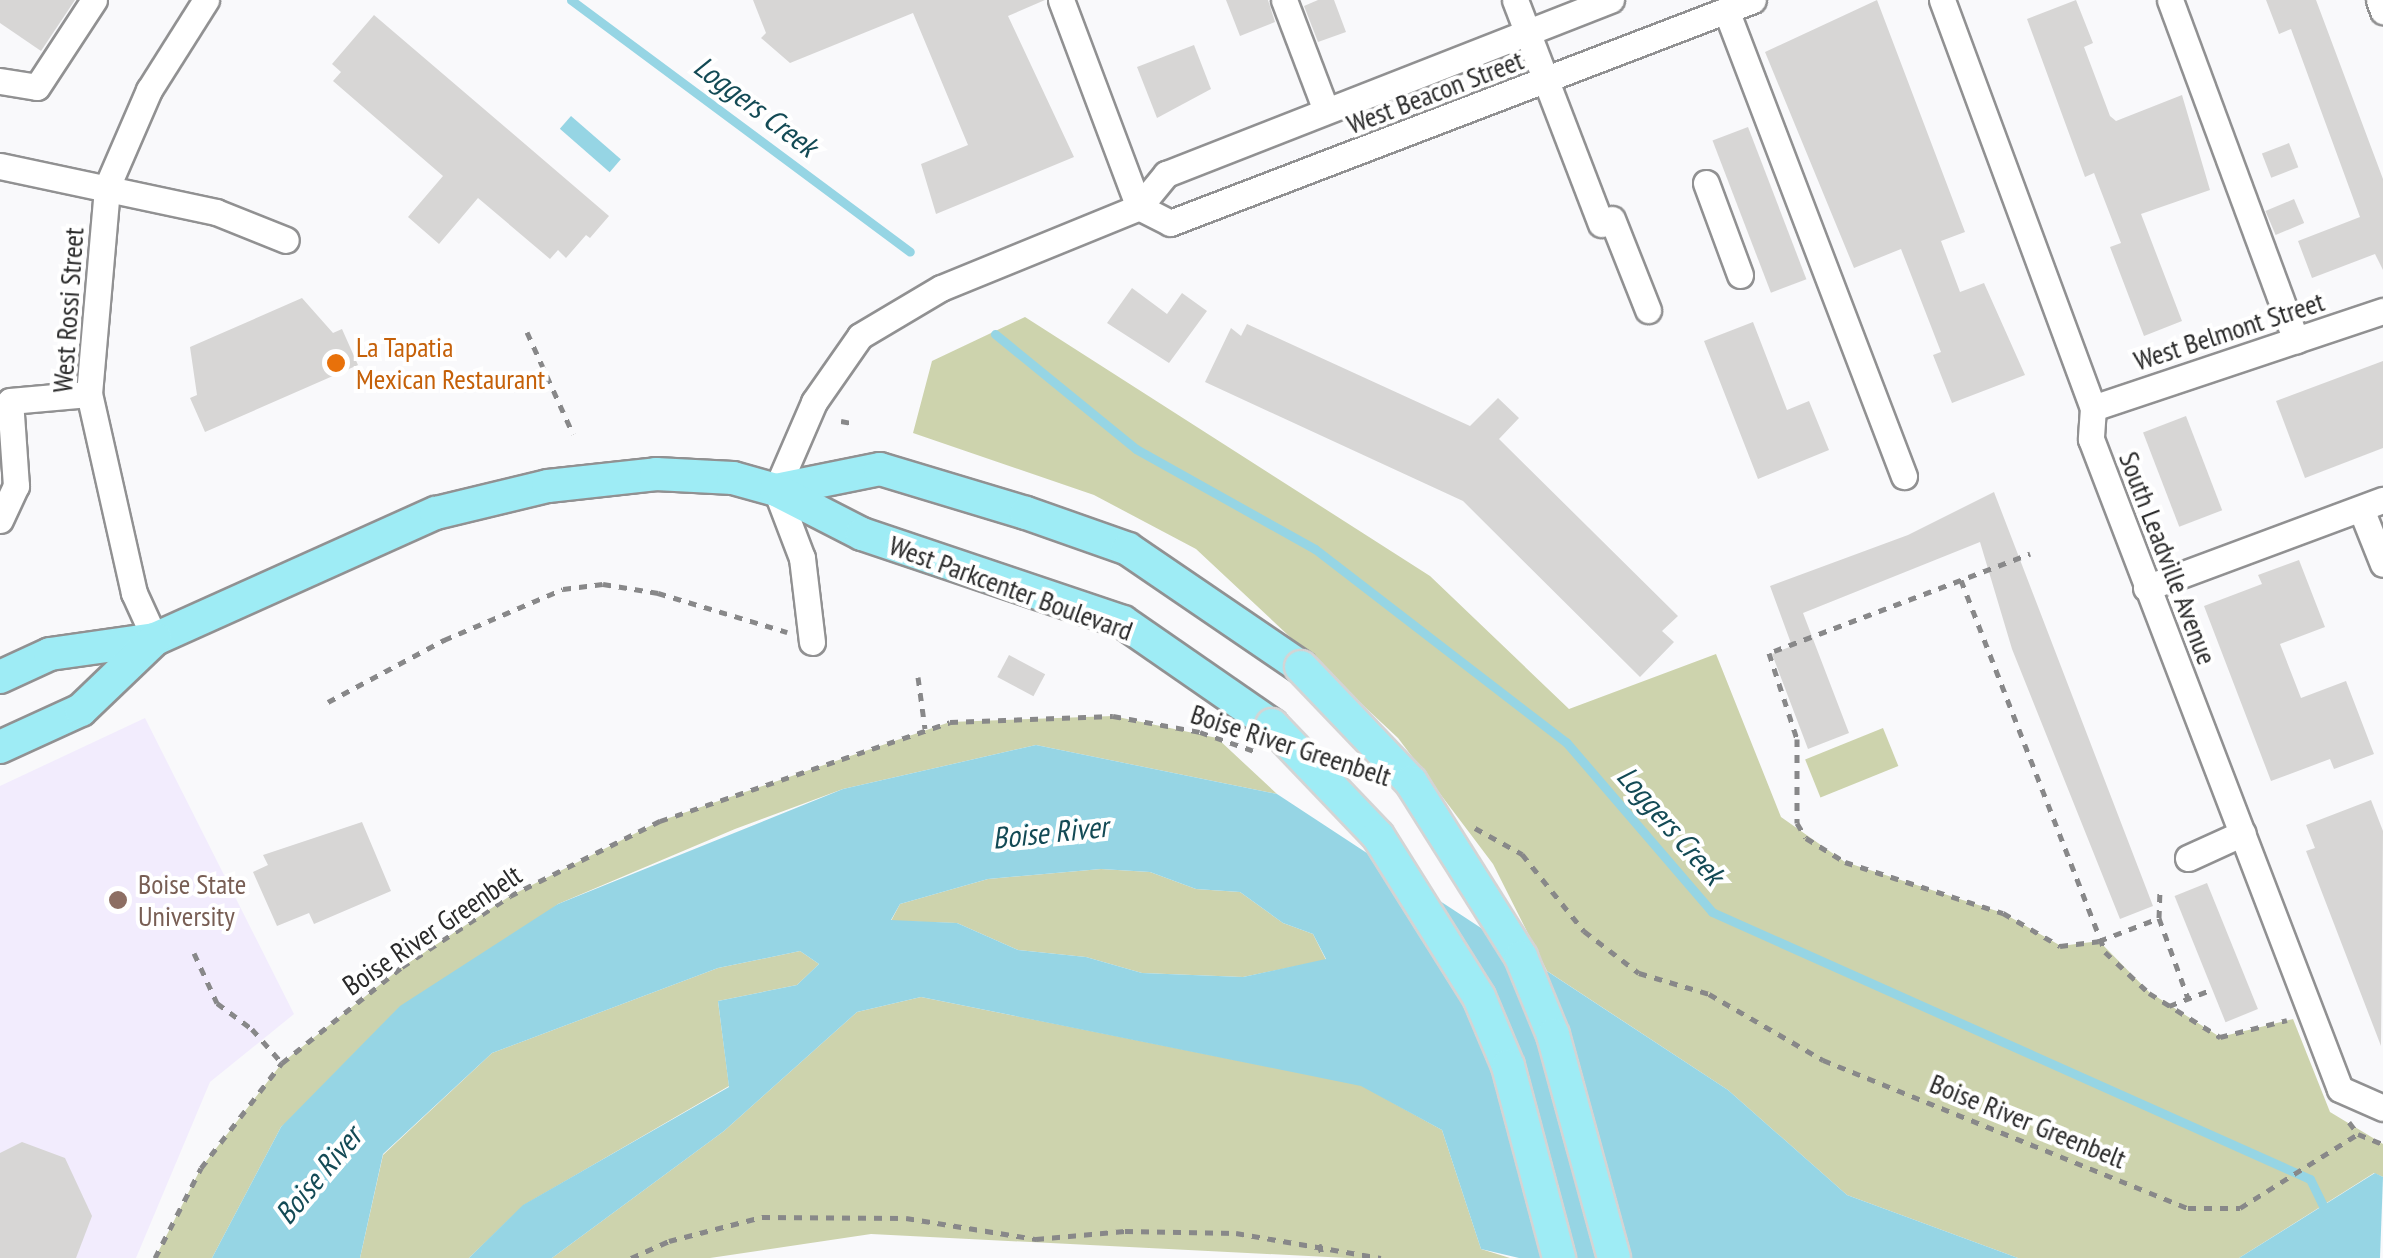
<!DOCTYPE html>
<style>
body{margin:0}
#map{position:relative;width:2383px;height:1258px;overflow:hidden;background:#f9f9fb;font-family:"PT Sans Narrow",sans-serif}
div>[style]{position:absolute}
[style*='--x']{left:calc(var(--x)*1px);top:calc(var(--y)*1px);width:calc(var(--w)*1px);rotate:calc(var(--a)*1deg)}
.education>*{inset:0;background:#f2ecfd}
.green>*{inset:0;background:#cdd3ad;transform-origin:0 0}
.water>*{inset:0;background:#96d5e4;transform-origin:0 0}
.stream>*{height:9px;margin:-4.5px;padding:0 4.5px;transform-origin:4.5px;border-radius:4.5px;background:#96d5e4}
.building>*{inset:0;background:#d7d6d5;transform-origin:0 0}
.path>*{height:5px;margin-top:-2.5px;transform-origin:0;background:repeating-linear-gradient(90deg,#888889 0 8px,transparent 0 16px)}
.roads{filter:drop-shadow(2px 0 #919192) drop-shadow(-2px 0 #919192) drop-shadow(0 2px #919192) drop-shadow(0 -2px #919192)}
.minor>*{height:25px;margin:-12.5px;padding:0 12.5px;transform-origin:12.5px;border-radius:12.5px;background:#fff}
.major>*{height:32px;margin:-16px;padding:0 16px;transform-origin:16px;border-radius:16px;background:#9eecf5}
.bridges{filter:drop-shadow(2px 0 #d4d4d4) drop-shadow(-2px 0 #d4d4d4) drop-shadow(0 2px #d4d4d4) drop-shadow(0 -2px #d4d4d4)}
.major-bridge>*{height:32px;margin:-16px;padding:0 16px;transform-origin:16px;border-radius:16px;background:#9eecf5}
.dots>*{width:28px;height:28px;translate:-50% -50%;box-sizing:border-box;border:5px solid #fff;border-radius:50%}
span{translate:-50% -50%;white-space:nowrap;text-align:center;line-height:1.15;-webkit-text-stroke:8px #fff;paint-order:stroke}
.street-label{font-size:28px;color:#2a2a2a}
.food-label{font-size:28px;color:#c56008}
.left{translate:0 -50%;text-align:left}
.education-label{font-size:28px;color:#785e54}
.water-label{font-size:30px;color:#134a55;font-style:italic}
</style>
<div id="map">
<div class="education">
<i style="clip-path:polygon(145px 718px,294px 1014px,210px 1082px,136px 1258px,0 1258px,0 786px)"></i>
</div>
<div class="green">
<i style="clip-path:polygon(1025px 317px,1430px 576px,1569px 709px,1716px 654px,1781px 817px,1845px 862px,2003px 913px,2061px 946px,2099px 941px,2149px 992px,2220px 1037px,2293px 1019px,2330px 1112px,2383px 1144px,2383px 1177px,2374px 1173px,2239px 1258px,2018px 1258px,1847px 1195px,1728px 1090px,1547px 971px,1493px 864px,1398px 738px,1196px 549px,1094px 495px,913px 433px,932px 361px)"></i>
<i style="clip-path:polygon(1113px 716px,1217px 738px,1277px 794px,1036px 745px,843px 789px,735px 829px,558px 904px,281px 1127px,212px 1258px,155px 1258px,201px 1168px,282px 1063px,402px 967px,510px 896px,660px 821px,950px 722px)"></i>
<i style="left:1883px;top:728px;width:41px;height:84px;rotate:68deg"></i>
<i style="clip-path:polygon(1101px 869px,1150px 872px,1196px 889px,1240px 892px,1283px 923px,1313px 934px,1326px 960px,1243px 977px,1142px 973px,1086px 957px,1018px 950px,957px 923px,891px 921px,900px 904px,988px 879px)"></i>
<i style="clip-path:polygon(800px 951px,819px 964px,797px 985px,718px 1001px,729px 1086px,524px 1205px,469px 1258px,360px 1258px,383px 1155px,492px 1053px,718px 968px)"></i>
<i style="clip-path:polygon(921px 997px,1361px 1085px,1442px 1130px,1481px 1249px,1510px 1258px,1347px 1258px,871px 1234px,710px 1258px,552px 1258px,724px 1131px,857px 1012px)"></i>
</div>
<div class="water">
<i style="left:571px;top:116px;width:66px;height:17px;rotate:41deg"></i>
<i style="clip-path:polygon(evenodd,1036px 745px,1277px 794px,1728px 1090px,1847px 1195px,2018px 1258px,1519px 1258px,1481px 1249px,1442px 1130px,1361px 1086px,921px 997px,857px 1012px,724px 1131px,552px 1258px,469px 1258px,523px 1205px,729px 1087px,718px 1001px,797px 985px,819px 964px,800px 951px,718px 968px,492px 1053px,383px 1154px,360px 1258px,212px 1258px,281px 1127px,400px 1006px,558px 904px,843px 789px,1036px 745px,1101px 869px,1150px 872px,1196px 889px,1240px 892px,1283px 923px,1313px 934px,1326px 959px,1243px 977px,1142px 973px,1086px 957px,1018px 950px,957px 923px,891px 920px,900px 904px,988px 879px,1101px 869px)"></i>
<i style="clip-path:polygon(2375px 1173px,2383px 1177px,2380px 1258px,2239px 1258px)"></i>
</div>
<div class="stream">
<i style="--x:571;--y:0;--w:422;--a:36.6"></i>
<i style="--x:995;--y:334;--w:182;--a:39.2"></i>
<i style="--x:1136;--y:449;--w:205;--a:29.2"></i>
<i style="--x:1315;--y:549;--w:317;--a:37.6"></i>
<i style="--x:1566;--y:742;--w:224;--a:49.3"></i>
<i style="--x:1712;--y:912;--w:655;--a:24.06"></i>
<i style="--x:2310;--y:1179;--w:39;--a:64"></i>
</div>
<div class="building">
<i style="clip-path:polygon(0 0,75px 0,41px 51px,0 23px)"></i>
<i style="clip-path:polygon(753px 0,1045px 0,1008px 16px,1074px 157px,936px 214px,921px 164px,968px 145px,913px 13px,790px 63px,761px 38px,766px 33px)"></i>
<i style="clip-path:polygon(1226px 0,1268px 0,1275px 22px,1240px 36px)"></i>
<i style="clip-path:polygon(1318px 0,1334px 0,1346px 32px,1318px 42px,1304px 6px)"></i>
<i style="clip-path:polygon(1877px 0,1965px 232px,1941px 241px,1960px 292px,1984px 283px,2025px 375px,1952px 403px,1933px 355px,1941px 352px,1901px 249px,1854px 268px,1765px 52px)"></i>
<i style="clip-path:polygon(2076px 0,2093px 43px,2084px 47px,2110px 116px,2116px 121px,2182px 95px,2210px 190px,2141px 214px,2182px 321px,2144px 336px,2110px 247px,2121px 243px,2094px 173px,2085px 177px,2027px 19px)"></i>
<i style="clip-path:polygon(2266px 0,2316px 0,2383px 179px,2383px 270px,2375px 254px,2312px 278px,2298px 241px,2360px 217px,2291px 29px,2279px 34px)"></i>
<i style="clip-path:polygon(374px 15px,609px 216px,590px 238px,586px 235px,566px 258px,558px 250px,550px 259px,478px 198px,439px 244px,408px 217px,443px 176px,333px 81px,341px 72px,332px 64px)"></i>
<i style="clip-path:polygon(1194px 45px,1211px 89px,1157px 118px,1137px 67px)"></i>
<i style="left:1748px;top:127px;width:163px;height:38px;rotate:69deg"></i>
<i style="left:2289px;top:143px;width:26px;height:29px;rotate:69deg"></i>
<i style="left:2294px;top:199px;width:26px;height:31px;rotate:67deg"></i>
<i style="clip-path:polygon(1132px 288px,1167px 314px,1182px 293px,1207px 311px,1169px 363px,1107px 323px)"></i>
<i style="clip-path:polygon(302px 298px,333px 333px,342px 329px,358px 365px,205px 432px,190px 398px,197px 395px,190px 347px)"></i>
<i style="clip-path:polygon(1753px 322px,1787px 410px,1809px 401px,1829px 450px,1758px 479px,1704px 341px)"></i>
<i style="clip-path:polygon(1247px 324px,1470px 426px,1498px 398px,1519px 418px,1499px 439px,1678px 616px,1662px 631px,1674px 642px,1640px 677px,1463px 501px,1205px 382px,1231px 328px,1241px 336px)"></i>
<i style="clip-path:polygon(2383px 361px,2383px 448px,2305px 478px,2276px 401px)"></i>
<i style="left:2186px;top:416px;width:101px;height:46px;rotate:69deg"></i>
<i style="clip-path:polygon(1994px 492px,2153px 906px,2120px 919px,2012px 649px,1980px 542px,1803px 613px,1849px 733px,1808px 749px,1772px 654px,1792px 646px,1770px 586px,1908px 535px)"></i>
<i style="clip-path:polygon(2299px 560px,2325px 627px,2280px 644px,2301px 698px,2346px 681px,2374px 754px,2334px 769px,2330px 759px,2271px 781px,2204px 606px,2262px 584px,2258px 575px)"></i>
<i style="left:1009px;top:655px;width:41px;height:25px;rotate:28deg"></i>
<i style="clip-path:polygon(2371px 800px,2383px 831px,2381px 1046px,2306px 851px,2315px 848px,2306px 825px)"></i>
<i style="clip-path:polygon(362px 822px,391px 891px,314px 924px,309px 913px,277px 926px,253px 872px,268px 865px,263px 855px)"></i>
<i style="left:2207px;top:883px;width:136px;height:35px;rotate:68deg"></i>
<i style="clip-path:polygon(22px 1142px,65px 1158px,92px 1216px,76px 1258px,0 1258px,0 1153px)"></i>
</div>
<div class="path">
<i style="--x:527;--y:332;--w:112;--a:65.7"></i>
<i style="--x:841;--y:421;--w:10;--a:11"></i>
<i style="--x:1961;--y:580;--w:399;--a:68.8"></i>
<i style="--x:2105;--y:952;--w:60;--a:43"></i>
<i style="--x:2149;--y:993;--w:84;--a:31.8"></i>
<i style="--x:2220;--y:1037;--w:69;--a:-14.2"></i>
<i style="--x:1774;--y:651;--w:274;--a:-20.8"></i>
<i style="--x:1769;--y:653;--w:90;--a:72"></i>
<i style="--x:1797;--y:739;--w:84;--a:90"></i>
<i style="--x:1797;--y:823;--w:17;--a:59"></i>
<i style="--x:1806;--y:838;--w:46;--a:31.6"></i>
<i style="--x:1845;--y:862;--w:166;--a:17.9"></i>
<i style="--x:2003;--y:913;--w:66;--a:30.1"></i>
<i style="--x:2060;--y:946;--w:39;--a:-7"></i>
<i style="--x:2099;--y:941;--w:64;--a:-21"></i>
<i style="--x:2159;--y:918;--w:30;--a:-88"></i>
<i style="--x:918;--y:677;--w:52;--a:82.3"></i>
<i style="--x:328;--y:702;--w:132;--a:-28.1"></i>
<i style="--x:444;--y:640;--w:129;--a:-23.2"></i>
<i style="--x:563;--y:589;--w:40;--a:-7.1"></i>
<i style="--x:603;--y:584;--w:56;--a:9.3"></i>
<i style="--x:658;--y:593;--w:135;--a:16.8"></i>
<i style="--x:1475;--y:828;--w:54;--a:29"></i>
<i style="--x:1522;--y:854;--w:99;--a:51.2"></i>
<i style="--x:1584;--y:931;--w:69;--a:37.4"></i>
<i style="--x:1639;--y:973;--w:73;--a:16.7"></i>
<i style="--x:1709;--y:994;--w:132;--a:30.1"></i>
<i style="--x:1823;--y:1060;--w:394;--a:22.1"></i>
<i style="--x:2188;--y:1208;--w:52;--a:0"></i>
<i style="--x:2240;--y:1208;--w:139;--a:-32.1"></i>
<i style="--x:2159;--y:918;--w:85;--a:70.1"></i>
<i style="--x:194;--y:953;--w:55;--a:65.3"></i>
<i style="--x:217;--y:1003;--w:44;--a:36.6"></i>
<i style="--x:252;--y:1029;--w:45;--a:48.6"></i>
<i style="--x:2169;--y:1006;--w:42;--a:-21"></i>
<i style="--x:2349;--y:1122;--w:15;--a:53"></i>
<i style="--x:2358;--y:1134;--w:27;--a:22"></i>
<i style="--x:1319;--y:1244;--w:15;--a:74"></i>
<i style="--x:155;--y:1258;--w:101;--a:-62.9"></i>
<i style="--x:201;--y:1168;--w:133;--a:-52.4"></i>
<i style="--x:282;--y:1063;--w:154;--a:-38.7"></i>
<i style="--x:402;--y:967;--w:129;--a:-33.3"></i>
<i style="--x:510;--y:896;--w:168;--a:-26.6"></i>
<i style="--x:660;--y:821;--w:306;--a:-18.8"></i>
<i style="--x:950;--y:722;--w:163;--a:-2.1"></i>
<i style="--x:1113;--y:716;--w:88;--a:10.4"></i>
<i style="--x:1200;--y:732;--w:60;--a:19.3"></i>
<i style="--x:631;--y:1258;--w:42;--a:-24.1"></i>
<i style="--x:669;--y:1241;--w:96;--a:-14.5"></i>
<i style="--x:762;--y:1217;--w:144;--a:0.4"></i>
<i style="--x:906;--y:1218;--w:132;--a:9.2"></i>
<i style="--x:1036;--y:1239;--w:89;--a:-5.1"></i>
<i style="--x:1125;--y:1231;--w:111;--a:1"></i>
<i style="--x:1236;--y:1233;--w:147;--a:9.8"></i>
</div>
<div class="roads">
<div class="minor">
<i style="--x:1061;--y:0;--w:221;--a:69.4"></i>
<i style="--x:1284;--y:0;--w:116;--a:69.2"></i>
<i style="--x:1515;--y:0;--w:240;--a:69"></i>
<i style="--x:1942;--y:0;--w:435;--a:69.7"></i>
<i style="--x:2093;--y:408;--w:31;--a:94"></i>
<i style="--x:2091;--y:439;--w:696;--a:69.04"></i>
<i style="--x:2340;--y:1089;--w:47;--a:23.8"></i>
<i style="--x:2170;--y:0;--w:363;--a:69.7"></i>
<i style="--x:2379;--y:0;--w:12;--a:70"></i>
<i style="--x:1726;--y:10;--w:499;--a:69.1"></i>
<i style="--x:0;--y:81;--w:37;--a:9"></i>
<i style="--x:37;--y:87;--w:104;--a:-56.8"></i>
<i style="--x:0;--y:166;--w:221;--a:12"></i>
<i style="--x:216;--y:212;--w:75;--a:21.8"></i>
<i style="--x:1706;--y:183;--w:98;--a:69.7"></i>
<i style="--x:1139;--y:207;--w:35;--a:27"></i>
<i style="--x:1170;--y:223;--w:624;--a:-20.93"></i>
<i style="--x:1612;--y:219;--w:98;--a:68.4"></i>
<i style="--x:2093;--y:408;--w:306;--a:-18.5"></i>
<i style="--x:2361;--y:509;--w:59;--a:68.2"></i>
<i style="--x:0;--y:520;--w:38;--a:-65"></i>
<i style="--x:16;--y:486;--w:85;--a:-94"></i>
<i style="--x:10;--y:401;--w:79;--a:-5.1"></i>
<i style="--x:2146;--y:588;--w:253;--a:-20.4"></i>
<i style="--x:155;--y:639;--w:51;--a:-114.5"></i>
<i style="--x:134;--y:593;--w:204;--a:-102.7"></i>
<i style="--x:89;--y:394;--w:208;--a:-85"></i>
<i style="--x:107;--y:187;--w:106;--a:-66.6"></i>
<i style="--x:149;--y:90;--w:107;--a:-57.7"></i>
<i style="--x:812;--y:642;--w:85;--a:-96.8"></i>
<i style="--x:802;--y:558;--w:73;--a:-110.9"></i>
<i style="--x:776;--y:490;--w:96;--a:-66.6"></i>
<i style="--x:814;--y:402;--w:80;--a:-55.1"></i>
<i style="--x:860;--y:336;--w:94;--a:-30.7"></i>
<i style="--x:941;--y:288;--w:214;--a:-22.2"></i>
<i style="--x:1139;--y:207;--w:43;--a:-50.7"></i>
<i style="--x:1166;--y:174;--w:478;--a:-21.4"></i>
<i style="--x:2188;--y:858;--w:60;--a:-24.4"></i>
</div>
<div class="major">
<i style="--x:776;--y:490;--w:106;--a:-11.4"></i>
<i style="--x:880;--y:469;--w:152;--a:16.8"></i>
<i style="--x:1026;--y:513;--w:108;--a:19.4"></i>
<i style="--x:1128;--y:549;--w:209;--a:34.3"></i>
<i style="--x:0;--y:677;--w:55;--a:-24.7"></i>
<i style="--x:50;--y:654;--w:106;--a:-8.1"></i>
<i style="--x:155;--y:639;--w:308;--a:-24.2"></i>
<i style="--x:436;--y:513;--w:115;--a:-13.6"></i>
<i style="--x:548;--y:486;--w:109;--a:-6.3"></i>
<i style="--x:656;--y:474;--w:77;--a:3"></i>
<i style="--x:733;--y:478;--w:45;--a:15.6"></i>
<i style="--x:776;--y:490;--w:97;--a:27.1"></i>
<i style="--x:862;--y:534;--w:275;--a:18.6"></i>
<i style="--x:1123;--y:622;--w:181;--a:34.7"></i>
<i style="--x:0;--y:747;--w:89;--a:-24.6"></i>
<i style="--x:81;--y:710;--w:103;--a:-43.8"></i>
</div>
</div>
<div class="bridges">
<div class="major-bridge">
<i style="--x:1301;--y:667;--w:159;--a:46.3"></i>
<i style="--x:1411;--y:782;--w:207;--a:57.8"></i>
<i style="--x:1521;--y:957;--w:84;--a:67.7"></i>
<i style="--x:1553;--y:1035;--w:231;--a:74.7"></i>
<i style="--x:1272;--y:725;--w:153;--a:46.3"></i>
<i style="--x:1378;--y:836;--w:190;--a:57.9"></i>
<i style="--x:1479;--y:997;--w:75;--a:67.2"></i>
<i style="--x:1508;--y:1066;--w:199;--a:75.1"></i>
</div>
</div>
<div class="dots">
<i style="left:336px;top:363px;background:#e8710a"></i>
<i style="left:118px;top:900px;background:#8d6e63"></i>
</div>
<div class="street-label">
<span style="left:1435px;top:92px;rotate:-21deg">West Beacon Street</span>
<span style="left:68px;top:310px;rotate:-86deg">West Rossi Street</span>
<span style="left:2229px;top:331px;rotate:-18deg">West Belmont Street</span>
<span style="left:2168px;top:558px;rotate:69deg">South Leadville Avenue</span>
<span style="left:1011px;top:588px;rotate:20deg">West Parkcenter Boulevard</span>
<span style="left:1291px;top:745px;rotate:18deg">Boise River Greenbelt</span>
<span style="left:432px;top:930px;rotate:-34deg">Boise River Greenbelt</span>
<span style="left:2028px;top:1121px;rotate:22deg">Boise River Greenbelt</span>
</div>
<div class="food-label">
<span class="left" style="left:356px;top:363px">La Tapatia<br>Mexican Restaurant</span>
</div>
<div class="education-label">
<span class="left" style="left:138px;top:900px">Boise State<br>University</span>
</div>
<div class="water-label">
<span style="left:756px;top:106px;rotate:37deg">Loggers Creek</span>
<span style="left:1671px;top:825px;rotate:49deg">Loggers Creek</span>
<span style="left:1050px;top:832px;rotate:-6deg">Boise River</span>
<span style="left:318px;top:1175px;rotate:-50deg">Boise River</span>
</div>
</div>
